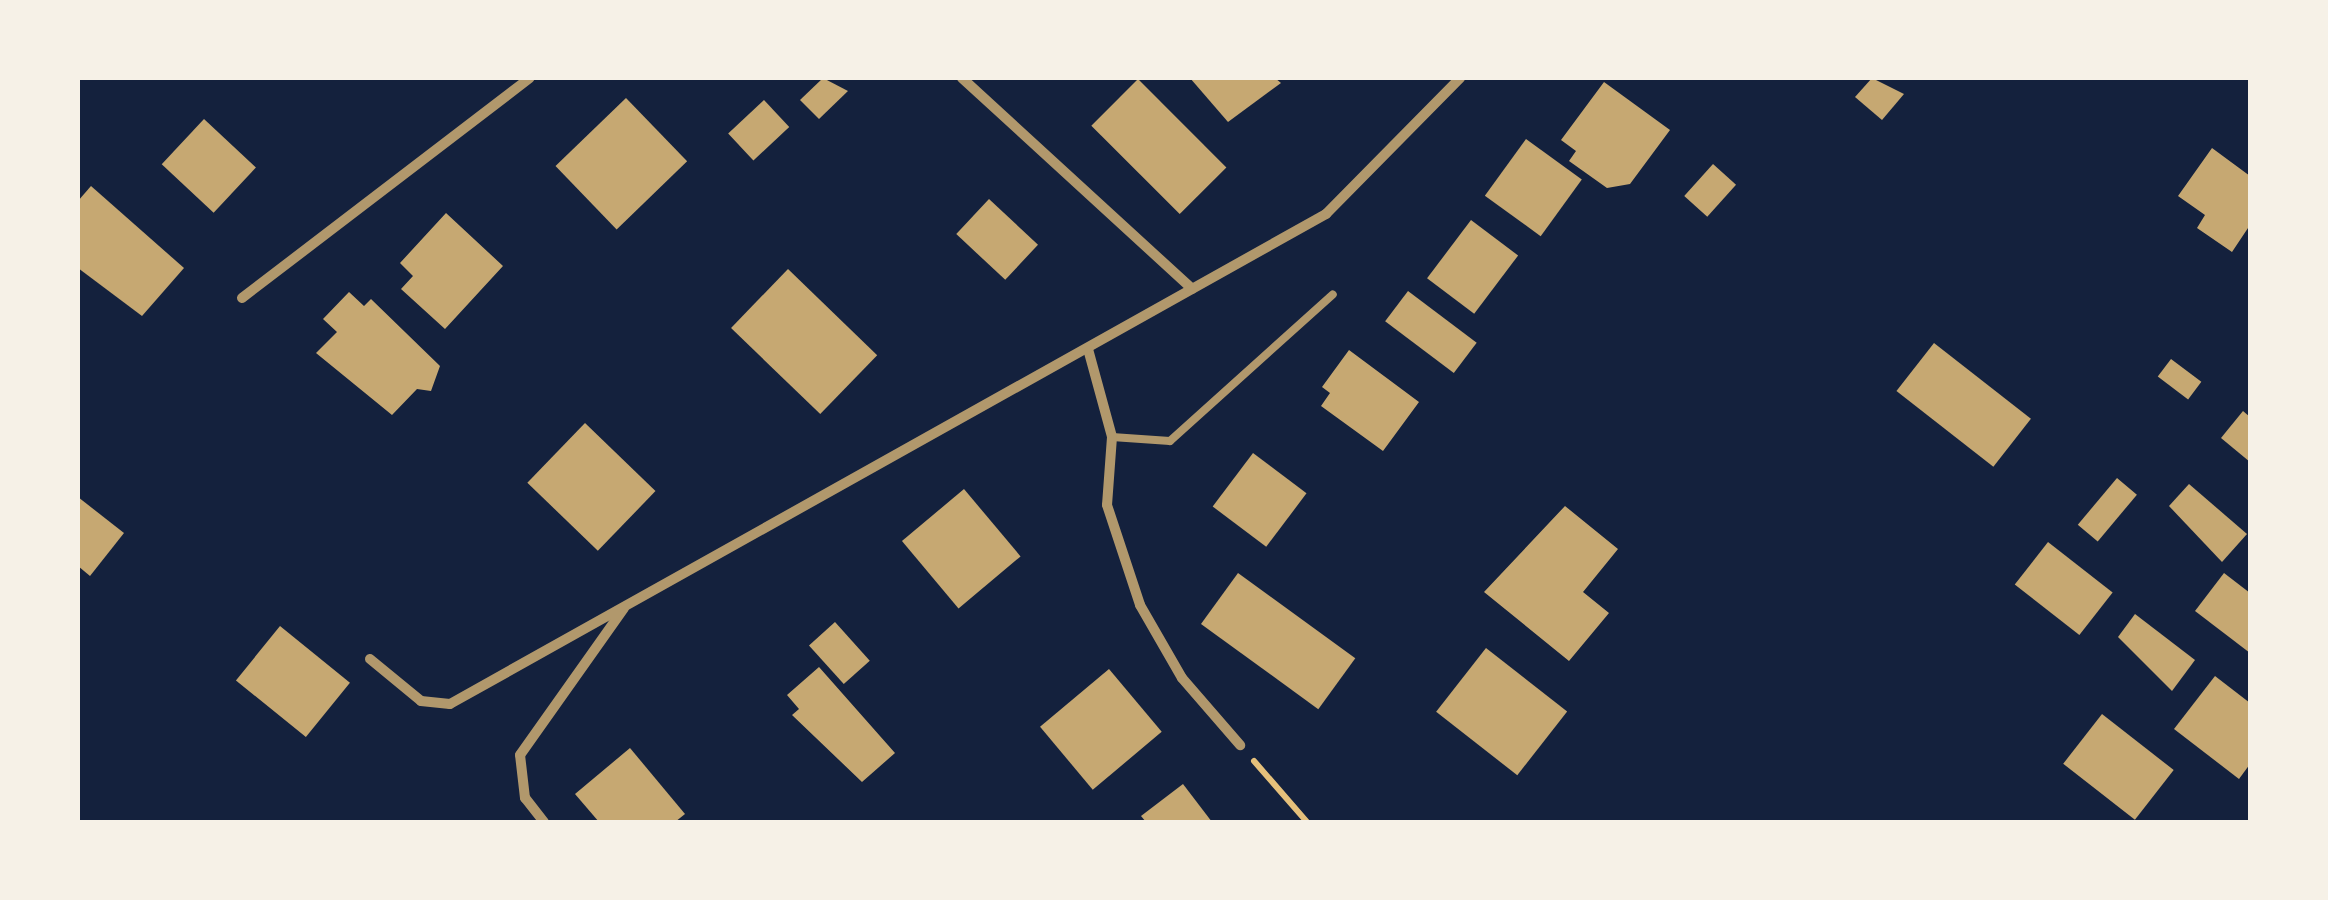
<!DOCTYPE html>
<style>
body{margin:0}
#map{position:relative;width:2328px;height:900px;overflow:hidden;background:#14213d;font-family:"DM Sans",sans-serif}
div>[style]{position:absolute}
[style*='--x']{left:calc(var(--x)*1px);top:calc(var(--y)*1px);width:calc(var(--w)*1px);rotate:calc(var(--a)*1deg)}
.building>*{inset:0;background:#c6a872;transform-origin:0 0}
.path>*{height:6px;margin:-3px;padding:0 3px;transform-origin:3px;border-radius:3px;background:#e5c07b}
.service>*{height:8px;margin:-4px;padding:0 4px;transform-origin:4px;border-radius:4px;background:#b1986c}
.minor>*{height:10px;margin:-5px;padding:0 5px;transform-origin:5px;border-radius:5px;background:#b1986c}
span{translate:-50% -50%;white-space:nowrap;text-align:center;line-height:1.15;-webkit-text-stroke:8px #f6f1e7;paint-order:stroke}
.frame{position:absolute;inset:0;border:80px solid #f6f1e7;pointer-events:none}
</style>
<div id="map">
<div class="building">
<i style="clip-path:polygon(823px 78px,848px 91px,819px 119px,800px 100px)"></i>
<i style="clip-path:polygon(1190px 78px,1275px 78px,1281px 83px,1228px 122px)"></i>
<i style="clip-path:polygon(1872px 78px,1904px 94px,1882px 120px,1855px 97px)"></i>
<i style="left:1138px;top:79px;width:125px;height:66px;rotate:45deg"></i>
<i style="clip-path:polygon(1604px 82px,1670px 130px,1630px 184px,1607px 188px,1569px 161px,1576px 151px,1561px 140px)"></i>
<i style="left:626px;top:98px;width:88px;height:98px;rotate:46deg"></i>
<i style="left:764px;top:100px;width:37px;height:49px;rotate:47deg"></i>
<i style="left:204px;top:119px;width:71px;height:62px;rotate:43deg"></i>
<i style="left:1526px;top:139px;width:69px;height:70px;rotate:36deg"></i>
<i style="clip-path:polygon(2212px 148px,2250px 176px,2250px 225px,2232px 252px,2197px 228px,2205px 215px,2178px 196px)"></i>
<i style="left:1713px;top:164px;width:31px;height:43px;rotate:42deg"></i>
<i style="clip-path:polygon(91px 186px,184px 268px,142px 316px,78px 268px,78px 201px)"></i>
<i style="left:989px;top:199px;width:67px;height:48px;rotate:43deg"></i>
<i style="clip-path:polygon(446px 213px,503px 266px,445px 329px,401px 289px,413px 276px,400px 263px)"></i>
<i style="left:1471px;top:220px;width:59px;height:73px;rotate:37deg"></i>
<i style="left:788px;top:269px;width:124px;height:82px;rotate:44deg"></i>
<i style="left:1408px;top:291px;width:86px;height:38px;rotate:37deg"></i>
<i style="clip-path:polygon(349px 292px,364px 306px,371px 299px,440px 366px,431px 391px,417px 389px,392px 415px,316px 353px,337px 332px,323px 319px)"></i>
<i style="left:1934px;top:343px;width:123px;height:61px;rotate:38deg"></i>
<i style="clip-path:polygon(1349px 350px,1419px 402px,1383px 451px,1321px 406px,1330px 393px,1322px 387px)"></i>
<i style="left:2171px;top:359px;width:38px;height:22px;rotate:37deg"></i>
<i style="clip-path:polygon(2243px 411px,2250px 417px,2250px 462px,2221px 438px)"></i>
<i style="left:585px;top:423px;width:98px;height:83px;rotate:44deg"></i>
<i style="left:1253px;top:453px;width:67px;height:67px;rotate:37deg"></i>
<i style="left:2117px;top:478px;width:26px;height:61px;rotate:40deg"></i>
<i style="clip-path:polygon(2189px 484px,2247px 534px,2222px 562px,2169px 506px)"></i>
<i style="left:964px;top:489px;width:88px;height:81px;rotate:50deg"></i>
<i style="clip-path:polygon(78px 497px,124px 533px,90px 576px,78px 566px)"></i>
<i style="clip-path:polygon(1565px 506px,1618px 549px,1583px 592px,1609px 613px,1569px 661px,1484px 592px)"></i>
<i style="left:2048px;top:542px;width:82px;height:54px;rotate:38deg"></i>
<i style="left:1238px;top:573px;width:145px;height:63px;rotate:36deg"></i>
<i style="clip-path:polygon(2224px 573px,2250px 593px,2250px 653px,2195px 611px)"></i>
<i style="clip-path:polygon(2135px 614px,2195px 660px,2172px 691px,2118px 637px)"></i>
<i style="left:835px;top:622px;width:52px;height:35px;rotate:48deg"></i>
<i style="left:280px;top:626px;width:90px;height:70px;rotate:39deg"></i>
<i style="left:1486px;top:648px;width:103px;height:81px;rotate:38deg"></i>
<i style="clip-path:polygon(819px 667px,895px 753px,862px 782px,792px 715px,799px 709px,787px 695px)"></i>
<i style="left:1109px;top:669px;width:82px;height:90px;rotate:50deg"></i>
<i style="clip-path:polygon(2215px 676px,2250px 703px,2250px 764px,2239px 779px,2174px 729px)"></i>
<i style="left:2102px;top:714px;width:91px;height:63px;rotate:38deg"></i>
<i style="clip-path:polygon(630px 748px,685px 814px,675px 822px,599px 822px,575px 794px)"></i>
<i style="clip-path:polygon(1183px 784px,1212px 822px,1146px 822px,1141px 816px)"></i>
</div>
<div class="path">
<i style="--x:1254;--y:761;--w:81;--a:49"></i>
</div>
<div class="service">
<i style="--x:1112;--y:437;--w:58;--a:3.9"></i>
<i style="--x:1170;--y:441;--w:219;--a:-42"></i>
</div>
<div class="minor">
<i style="--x:962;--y:78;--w:312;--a:42.5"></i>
<i style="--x:242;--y:298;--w:362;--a:-37.4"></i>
<i style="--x:1088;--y:349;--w:91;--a:74.7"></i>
<i style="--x:1112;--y:437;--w:68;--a:94.2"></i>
<i style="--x:1107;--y:505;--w:105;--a:71.7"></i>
<i style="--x:1140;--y:605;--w:84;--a:60.1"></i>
<i style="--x:1182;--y:678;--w:89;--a:49.1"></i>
<i style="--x:370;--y:659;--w:66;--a:39.5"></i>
<i style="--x:421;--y:701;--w:29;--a:6"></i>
<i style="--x:450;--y:704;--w:1004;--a:-29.22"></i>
<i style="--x:1326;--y:214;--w:191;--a:-45.4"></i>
<i style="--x:544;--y:822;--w:31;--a:-128"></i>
<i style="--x:525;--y:798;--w:43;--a:-96.6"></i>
<i style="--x:520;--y:755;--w:180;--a:-54.7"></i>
</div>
<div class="frame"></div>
</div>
